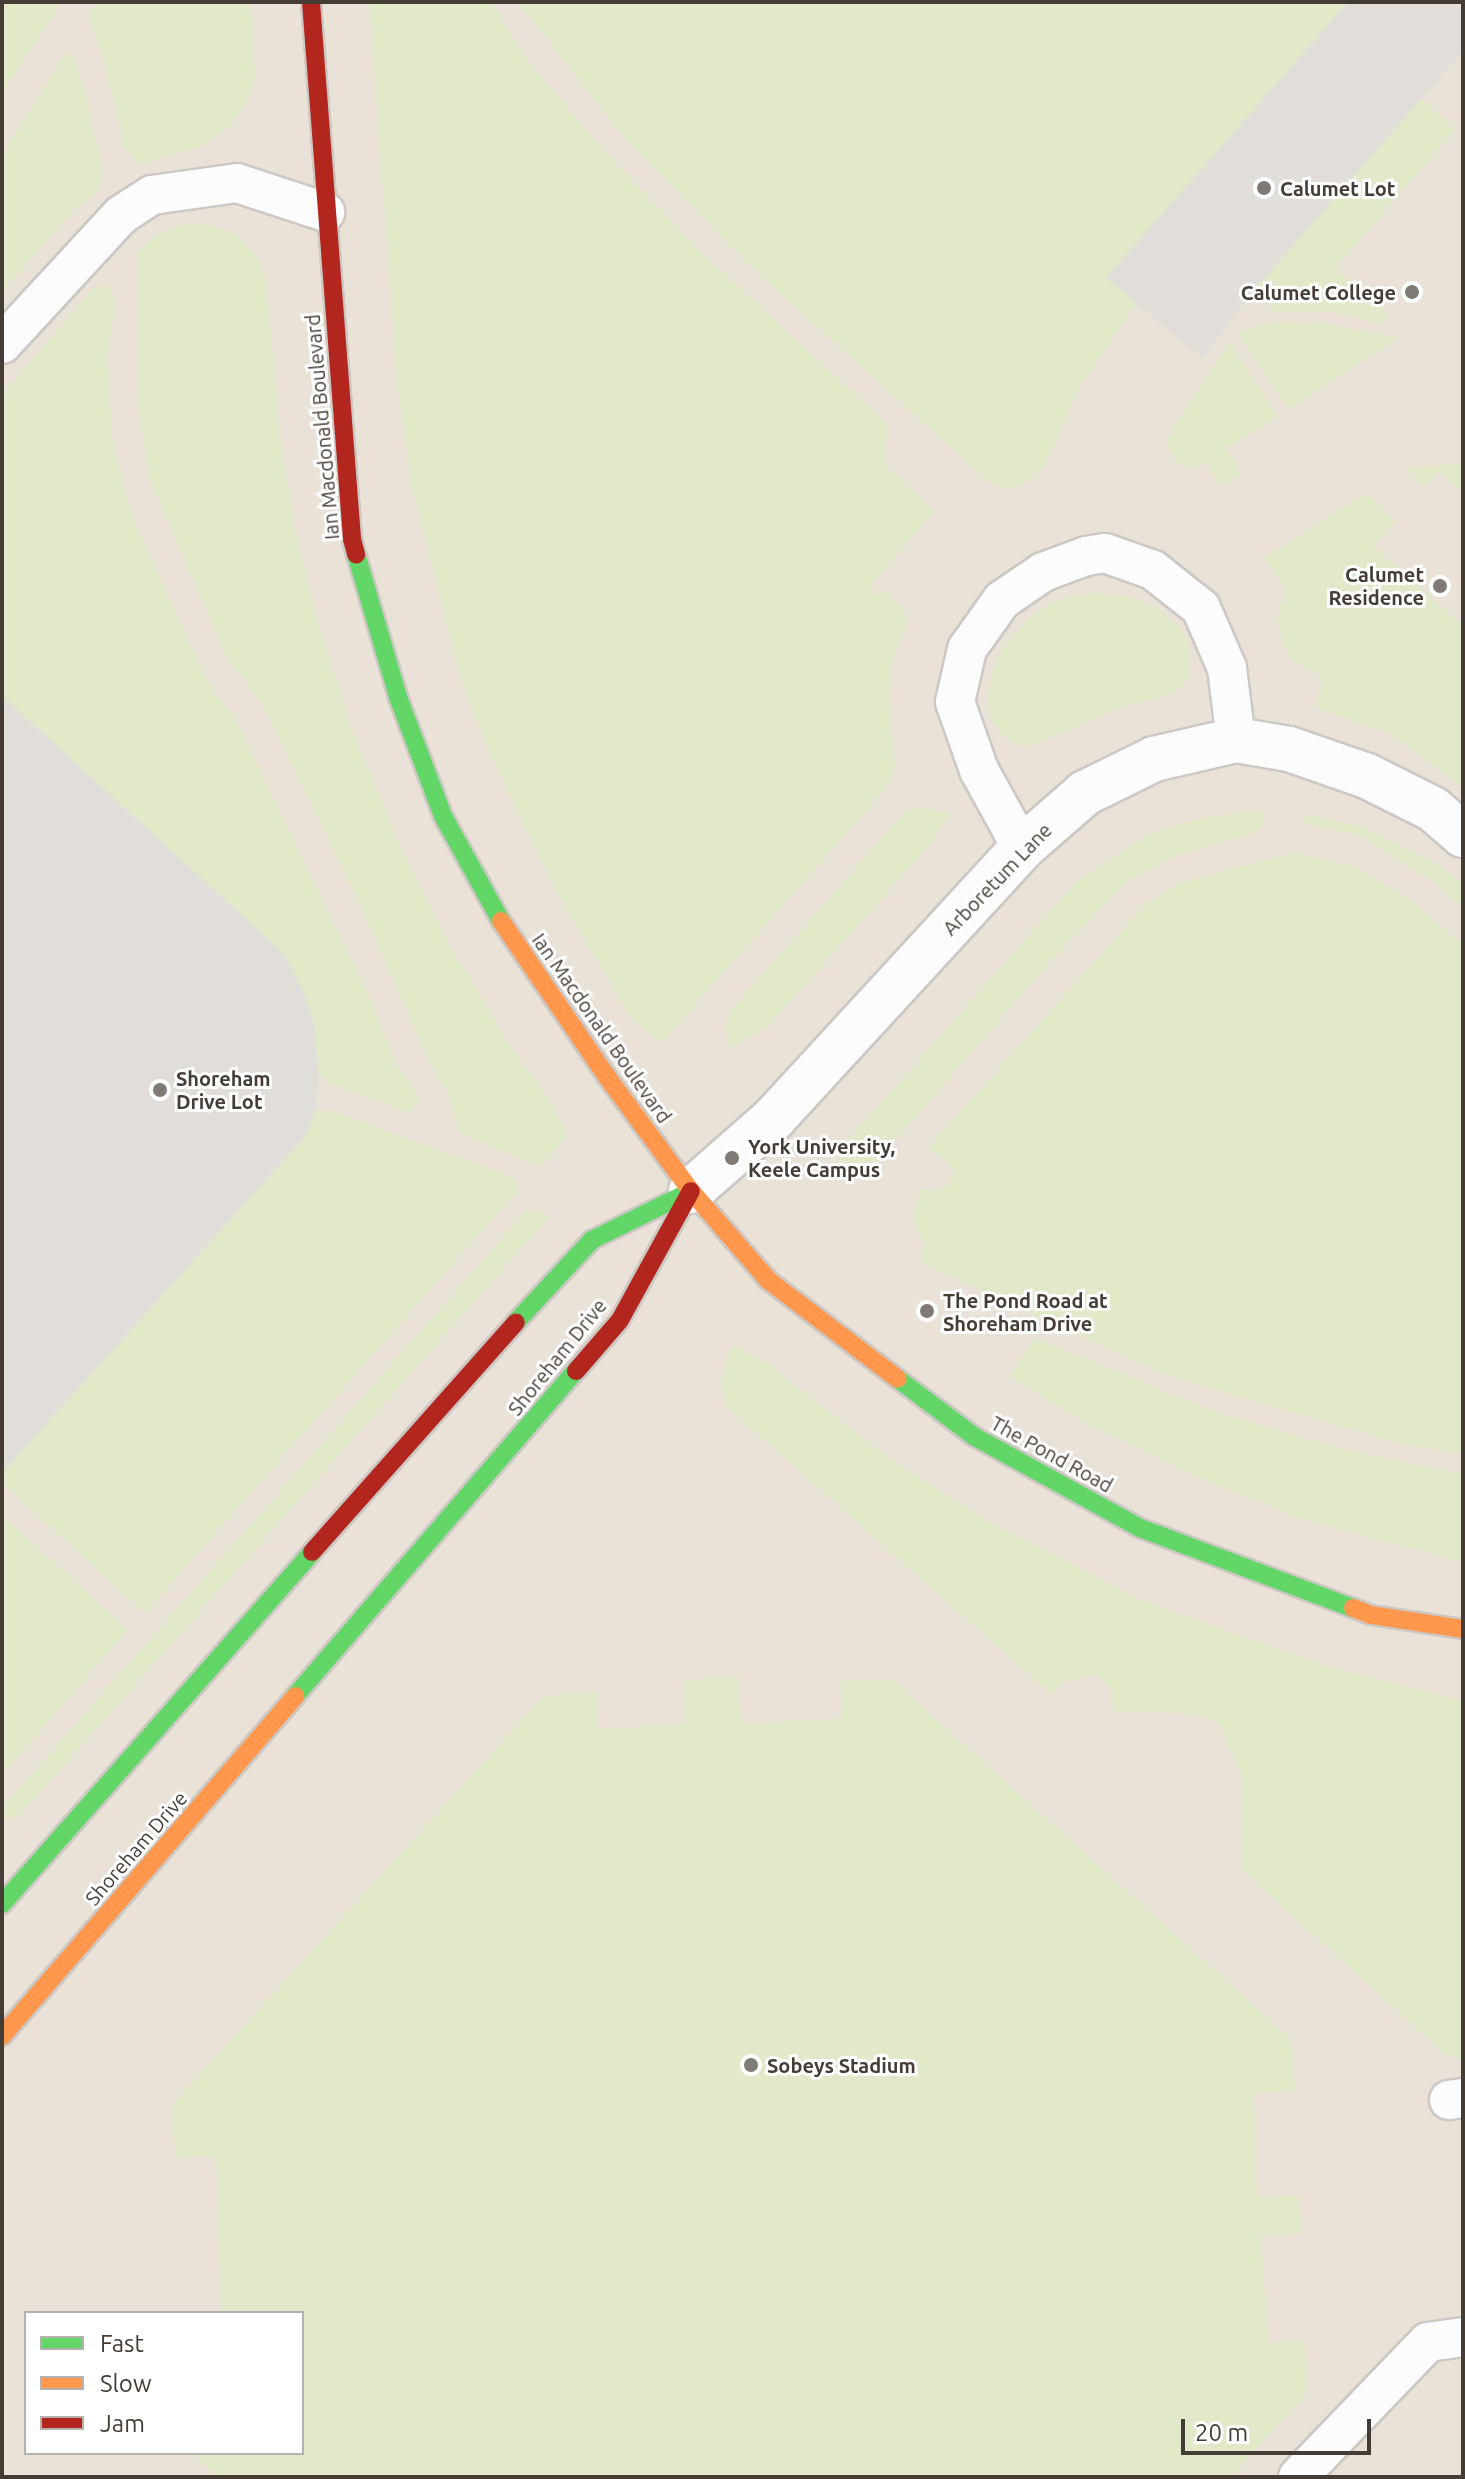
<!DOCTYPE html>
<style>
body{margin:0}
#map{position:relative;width:1465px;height:2479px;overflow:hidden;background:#efece8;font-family:Ubuntu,sans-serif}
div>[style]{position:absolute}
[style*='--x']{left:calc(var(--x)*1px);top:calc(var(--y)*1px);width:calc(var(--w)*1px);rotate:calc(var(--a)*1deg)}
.education>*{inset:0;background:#eae1d7}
.green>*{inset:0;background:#e2e9c8}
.parking>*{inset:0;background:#e1ddd9}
.roads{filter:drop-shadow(2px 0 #ccc8c4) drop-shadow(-2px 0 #ccc8c4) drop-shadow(0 2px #ccc8c4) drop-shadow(0 -2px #ccc8c4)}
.lane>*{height:38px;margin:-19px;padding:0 19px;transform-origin:19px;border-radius:19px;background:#fdfcfc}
.street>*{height:44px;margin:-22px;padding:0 22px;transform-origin:22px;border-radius:22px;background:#fdfcfc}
.fast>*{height:18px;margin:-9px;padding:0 9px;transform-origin:9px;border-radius:9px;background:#63d668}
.slow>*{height:18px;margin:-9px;padding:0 9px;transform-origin:9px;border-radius:9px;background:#ff974d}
.jam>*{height:18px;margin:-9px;padding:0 9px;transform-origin:9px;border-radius:9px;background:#b3261e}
.dots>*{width:22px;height:22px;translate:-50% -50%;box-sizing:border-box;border:4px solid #fff;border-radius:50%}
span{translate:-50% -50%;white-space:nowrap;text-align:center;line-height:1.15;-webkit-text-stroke:6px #fff;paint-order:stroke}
.poi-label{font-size:20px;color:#453c35;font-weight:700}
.left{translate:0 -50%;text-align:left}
.right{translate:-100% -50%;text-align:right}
.street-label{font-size:20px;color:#453c35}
.frame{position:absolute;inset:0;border:4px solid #453c35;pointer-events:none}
.legend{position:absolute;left:24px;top:2311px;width:280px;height:144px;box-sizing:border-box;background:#fff;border:2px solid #b5b1ae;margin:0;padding:10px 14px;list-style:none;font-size:24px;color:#453c35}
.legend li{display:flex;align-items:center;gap:16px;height:40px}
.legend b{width:40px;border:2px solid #b5b1ae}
.scale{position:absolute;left:1181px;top:2419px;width:190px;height:36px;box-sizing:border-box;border:4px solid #453c35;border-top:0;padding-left:10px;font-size:24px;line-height:28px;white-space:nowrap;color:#453c35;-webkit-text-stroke:6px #fff;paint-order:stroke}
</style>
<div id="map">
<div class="education">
<i style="clip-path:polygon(evenodd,2px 2px,1463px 2px,1463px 2477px,2px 2477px,2px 2px,26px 2313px,302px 2313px,302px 2453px,26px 2453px,26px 2313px)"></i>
</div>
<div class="green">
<i style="clip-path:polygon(2px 2px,61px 2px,2px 95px)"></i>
<i style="clip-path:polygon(97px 2px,252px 2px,255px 78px,245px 106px,232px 124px,203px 146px,139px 164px,124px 146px,102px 52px,92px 30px,89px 14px)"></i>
<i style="clip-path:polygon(369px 2px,491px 2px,527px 60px,602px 149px,705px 256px,888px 425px,884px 464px,934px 511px,871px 585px,877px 597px,884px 590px,909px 617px,892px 664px,889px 694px,895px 763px,892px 776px,880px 795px,661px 1043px,631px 1018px,556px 891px,490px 754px,462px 683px,410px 479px,397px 379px)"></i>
<i style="clip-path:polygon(518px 2px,1348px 2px,1107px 277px,1136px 304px,1079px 388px,1045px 466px,1020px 486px,1006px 489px,988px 481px,751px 267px,622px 135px)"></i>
<i style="clip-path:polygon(66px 53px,74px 58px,83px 83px,103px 172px,97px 191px,72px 211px,2px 292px,2px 155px)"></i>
<i style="clip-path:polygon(1421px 98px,1455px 130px,1335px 269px,1388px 314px,1382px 324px,1334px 312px,1275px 311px,1254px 290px)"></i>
<i style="clip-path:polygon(188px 223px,211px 225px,235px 234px,254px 253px,266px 278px,279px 428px,294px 525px,317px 620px,352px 730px,403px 852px,449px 944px,508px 1042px,553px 1106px,567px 1136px,541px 1167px,459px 1132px,446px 1089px,429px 1062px,357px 898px,262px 704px,226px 656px,148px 475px,138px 399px,138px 252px,156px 235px)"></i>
<i style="clip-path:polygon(108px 285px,115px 298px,108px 359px,112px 440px,133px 518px,197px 660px,211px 688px,234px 717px,267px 785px,372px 1003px,396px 1064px,420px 1099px,409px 1113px,328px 1082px,318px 1071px,314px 1023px,284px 954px,2px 696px,2px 395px,93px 288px)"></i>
<i style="clip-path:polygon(1272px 322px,1321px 323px,1398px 338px,1288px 409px,1237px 332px)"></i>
<i style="clip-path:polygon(1229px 342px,1278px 416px,1226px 448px,1241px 473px,1221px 487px,1206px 462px,1191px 468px,1176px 462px,1168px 447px,1168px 437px)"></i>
<i style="clip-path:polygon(1463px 464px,1463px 492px,1439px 471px,1425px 486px,1405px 468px)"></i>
<i style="clip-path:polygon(1367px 493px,1395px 521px,1373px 546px,1463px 626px,1463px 788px,1389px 733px,1316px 708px,1322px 677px,1293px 660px,1283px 644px,1278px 626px,1279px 606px,1288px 592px,1264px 558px)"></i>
<i style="clip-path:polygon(1100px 593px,1129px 597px,1157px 608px,1177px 624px,1188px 640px,1190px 672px,1182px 687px,1166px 696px,1118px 708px,1032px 746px,1018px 745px,1001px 734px,990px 718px,987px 695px,992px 670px,1002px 650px,1031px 616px,1052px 603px,1075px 595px)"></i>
<i style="clip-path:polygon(925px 808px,949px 813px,932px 842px,770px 1024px,730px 1049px,725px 1029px,728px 1014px,901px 816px,910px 809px)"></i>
<i style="clip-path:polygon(1265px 810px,1262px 827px,1252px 833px,1169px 858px,1127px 881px,1048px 964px,873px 1166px,847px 1167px,836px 1154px,1077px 881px,1150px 834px,1205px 817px)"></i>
<i style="clip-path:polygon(1300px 814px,1361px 826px,1440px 865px,1463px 885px,1463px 907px,1432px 881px,1360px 836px,1307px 824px)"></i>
<i style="clip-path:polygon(1292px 853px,1353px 866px,1405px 896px,1463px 945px,1463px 1453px,1405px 1445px,1169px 1376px,920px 1262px,925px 1246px,915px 1225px,913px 1209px,921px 1190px,939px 1190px,948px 1184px,954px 1173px,947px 1162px,928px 1148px,1146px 904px,1180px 883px)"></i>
<i style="clip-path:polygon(316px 1110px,332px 1111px,514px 1178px,517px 1191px,145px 1613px,2px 1483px,2px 1473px,306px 1136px)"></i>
<i style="clip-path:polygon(538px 1209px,549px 1217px,21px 1814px,2px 1821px,2px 1808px,526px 1211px)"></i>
<i style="clip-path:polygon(1035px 1338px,1218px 1413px,1353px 1452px,1463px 1474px,1463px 1562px,1298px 1518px,1191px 1474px,1086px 1423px,1009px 1376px)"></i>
<i style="clip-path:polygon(732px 1345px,768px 1364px,887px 1457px,987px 1521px,1140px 1600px,1323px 1665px,1463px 1701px,1463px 2059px,1446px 2055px,1243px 1871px,1242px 1777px,1219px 1724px,1199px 1714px,1113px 1711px,1111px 1689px,1097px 1674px,1062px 1682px,1051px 1694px,726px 1406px,720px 1381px)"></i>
<i style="clip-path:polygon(2px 1515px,128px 1630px,2px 1774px)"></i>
<i style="clip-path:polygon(737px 1676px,741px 1724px,842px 1718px,840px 1681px,891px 1679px,1292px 2040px,1295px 2090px,1254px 2094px,1257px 2198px,1298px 2196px,1301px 2233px,1261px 2236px,1268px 2343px,1304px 2340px,1308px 2391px,1231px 2477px,218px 2477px,191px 2453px,302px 2453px,302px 2313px,222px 2313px,216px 2156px,175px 2157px,173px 2104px,544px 1696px,596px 1692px,598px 1729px,686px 1724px,684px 1680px)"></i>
</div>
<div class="parking">
<i style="clip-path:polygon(1348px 2px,1454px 2px,1463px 10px,1463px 51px,1254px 290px,1202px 358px,1106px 278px)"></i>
<i style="clip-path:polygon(2px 696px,284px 954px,301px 987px,314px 1023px,318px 1071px,316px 1110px,306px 1135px,2px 1473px)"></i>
</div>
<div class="roads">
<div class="lane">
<i style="--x:2;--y:344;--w:176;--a:-47.3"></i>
<i style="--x:121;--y:215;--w:37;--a:-33"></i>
<i style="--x:152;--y:195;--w:86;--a:-8"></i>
<i style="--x:237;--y:183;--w:93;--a:18.2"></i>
<i style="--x:1022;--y:848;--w:89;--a:-118.9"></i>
<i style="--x:979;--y:770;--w:72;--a:-109.4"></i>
<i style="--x:955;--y:702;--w:54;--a:-77.2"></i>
<i style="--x:967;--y:649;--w:60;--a:-54.5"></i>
<i style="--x:1002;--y:600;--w:50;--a:-34.3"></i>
<i style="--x:1043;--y:572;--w:46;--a:-20.4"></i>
<i style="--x:1086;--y:556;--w:19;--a:-9"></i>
<i style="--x:1105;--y:553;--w:51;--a:19.5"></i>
<i style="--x:1153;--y:570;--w:61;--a:38.4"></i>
<i style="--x:1201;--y:608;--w:65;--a:66.6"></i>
<i style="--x:1227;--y:668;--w:73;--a:82.9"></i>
<i style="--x:1449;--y:2100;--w:14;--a:-8"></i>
<i style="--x:1298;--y:2477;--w:187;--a:-46.1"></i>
<i style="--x:1428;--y:2342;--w:35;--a:-8"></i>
</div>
<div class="street">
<i style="--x:691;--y:1191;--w:111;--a:-41.3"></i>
<i style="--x:774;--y:1118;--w:367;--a:-47.4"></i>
<i style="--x:1022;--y:848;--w:84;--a:-41.1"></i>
<i style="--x:1085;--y:793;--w:77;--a:-26.2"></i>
<i style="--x:1154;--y:759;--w:84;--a:-13"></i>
<i style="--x:1236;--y:740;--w:54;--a:9.6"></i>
<i style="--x:1289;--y:749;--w:83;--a:19.1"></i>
<i style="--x:1367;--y:776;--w:74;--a:26.6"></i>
<i style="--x:1433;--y:809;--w:40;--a:41"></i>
</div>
<div class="fast">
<i style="--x:356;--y:554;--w:149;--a:73.6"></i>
<i style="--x:398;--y:697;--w:127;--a:69.3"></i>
<i style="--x:443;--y:816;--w:120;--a:61.1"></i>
<i style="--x:516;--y:1322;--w:112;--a:-47.2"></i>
<i style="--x:592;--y:1240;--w:110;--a:-26.3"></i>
<i style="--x:898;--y:1379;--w:96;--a:37"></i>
<i style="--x:975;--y:1437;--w:188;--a:28.9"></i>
<i style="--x:1140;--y:1528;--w:228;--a:20.6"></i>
<i style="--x:295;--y:1696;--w:430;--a:-49.2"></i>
<i style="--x:2;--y:1904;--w:469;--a:-48.6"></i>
</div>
<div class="slow">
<i style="--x:501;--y:921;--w:189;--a:55.8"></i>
<i style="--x:607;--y:1077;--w:142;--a:53.6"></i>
<i style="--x:691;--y:1191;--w:118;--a:49.1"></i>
<i style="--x:768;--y:1280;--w:163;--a:37.3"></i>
<i style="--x:1353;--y:1608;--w:19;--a:21"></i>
<i style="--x:1371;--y:1615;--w:93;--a:8.7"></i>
<i style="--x:2;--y:2036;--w:449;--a:-49.2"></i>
</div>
<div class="jam">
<i style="--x:311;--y:2;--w:539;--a:85.63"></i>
<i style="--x:352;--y:539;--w:16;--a:75"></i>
<i style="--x:576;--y:1371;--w:67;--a:-49.2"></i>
<i style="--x:620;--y:1320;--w:147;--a:-61.2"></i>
<i style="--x:312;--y:1552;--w:307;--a:-48.4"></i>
</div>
</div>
<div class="dots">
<i style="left:1264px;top:188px;background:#807a74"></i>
<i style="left:1412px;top:292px;background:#807a74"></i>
<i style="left:1440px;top:586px;background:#807a74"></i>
<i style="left:160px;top:1090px;background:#807a74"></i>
<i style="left:732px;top:1158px;background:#807a74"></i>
<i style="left:927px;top:1311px;background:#807a74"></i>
<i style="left:751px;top:2065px;background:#807a74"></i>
</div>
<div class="poi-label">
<span class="left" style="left:1280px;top:188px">Calumet Lot</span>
<span class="right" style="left:1396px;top:292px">Calumet College</span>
<span class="right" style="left:1424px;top:586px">Calumet<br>Residence</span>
<span class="left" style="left:176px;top:1090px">Shoreham<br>Drive Lot</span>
<span class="left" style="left:748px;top:1158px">York University,<br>Keele Campus</span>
<span class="left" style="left:943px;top:1312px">The Pond Road at<br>Shoreham Drive</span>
<span class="left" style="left:767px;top:2065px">Sobeys Stadium</span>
</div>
<div class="street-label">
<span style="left:322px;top:427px;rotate:-95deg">Ian Macdonald Boulevard</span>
<span style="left:997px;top:879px;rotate:-46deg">Arboretum Lane</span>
<span style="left:602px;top:1028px;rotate:55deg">Ian Macdonald Boulevard</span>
<span style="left:557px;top:1357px;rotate:-51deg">Shoreham Drive</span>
<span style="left:1052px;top:1454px;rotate:29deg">The Pond Road</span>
<span style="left:136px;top:1848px;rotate:-49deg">Shoreham Drive</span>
</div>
<div class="frame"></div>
<ul class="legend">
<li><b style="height:10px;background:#63d668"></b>Fast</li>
<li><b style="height:10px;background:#ff974d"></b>Slow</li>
<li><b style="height:10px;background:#b3261e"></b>Jam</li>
</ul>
<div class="scale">20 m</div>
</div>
